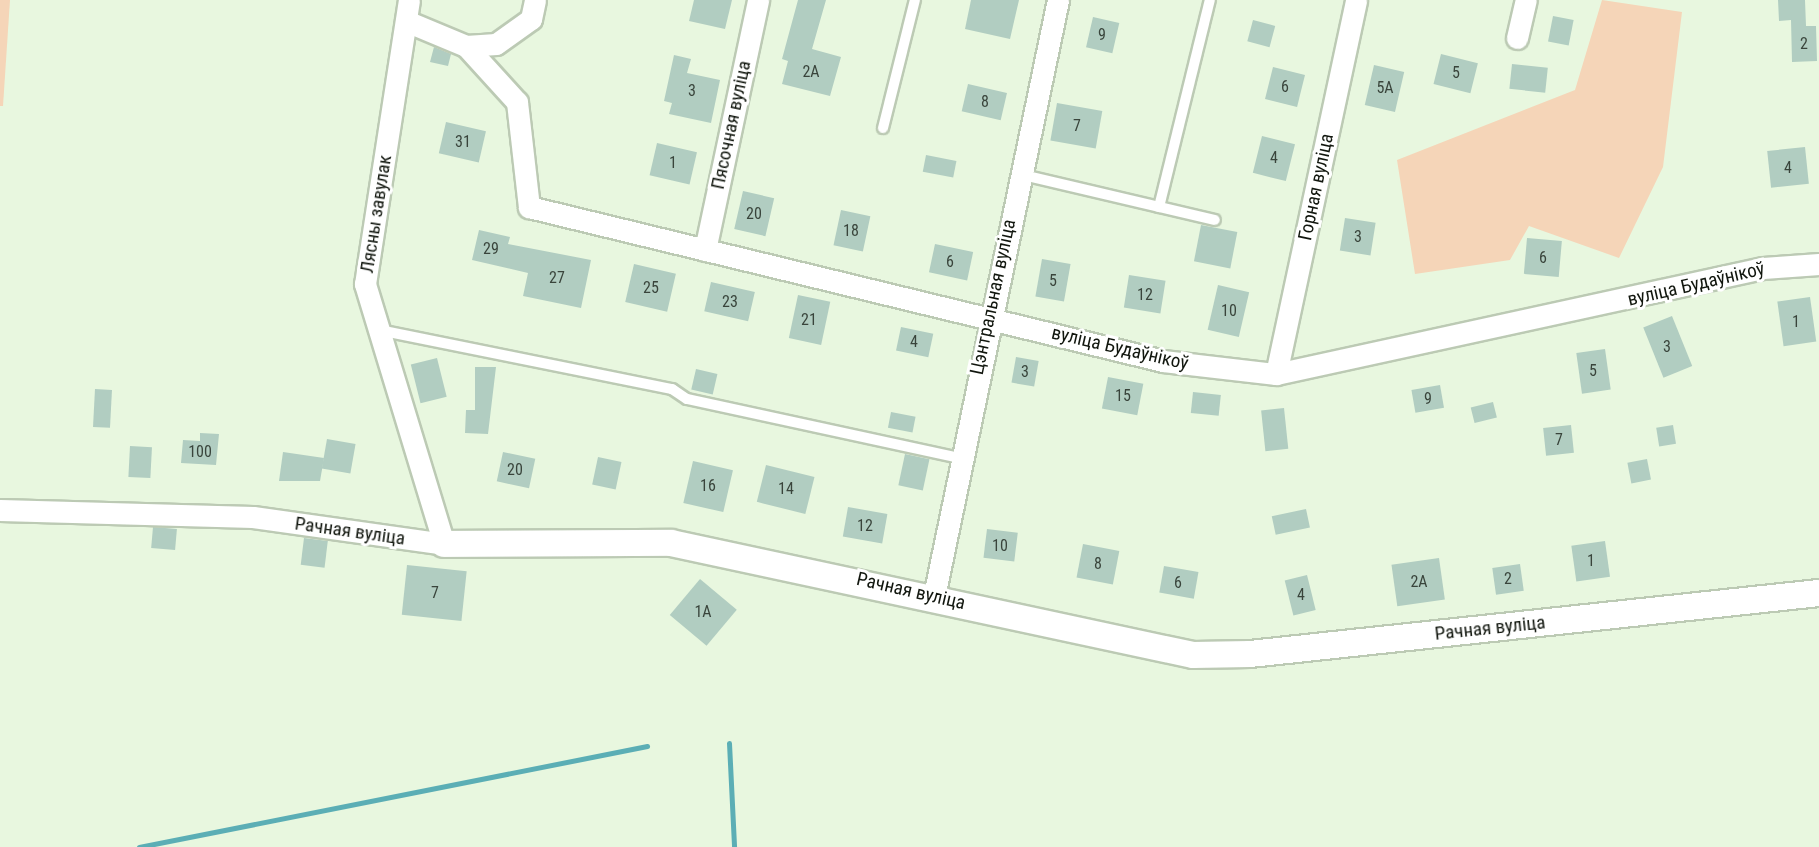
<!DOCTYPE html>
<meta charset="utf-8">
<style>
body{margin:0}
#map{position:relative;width:1819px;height:847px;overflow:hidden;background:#e8f7df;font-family:"Roboto Condensed",sans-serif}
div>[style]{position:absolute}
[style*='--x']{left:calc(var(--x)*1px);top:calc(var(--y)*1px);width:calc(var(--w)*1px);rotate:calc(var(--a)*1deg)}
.green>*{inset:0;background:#f5d5b8}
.stream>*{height:5px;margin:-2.5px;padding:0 2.5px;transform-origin:2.5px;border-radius:2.5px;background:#5baeb5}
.building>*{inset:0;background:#b1cdc1;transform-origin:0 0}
.roads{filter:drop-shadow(2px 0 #bccab4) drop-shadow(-2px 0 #bccab4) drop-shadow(0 2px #bccab4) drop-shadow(0 -2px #bccab4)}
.service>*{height:10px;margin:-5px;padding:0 5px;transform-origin:5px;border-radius:5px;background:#fff}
.minor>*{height:21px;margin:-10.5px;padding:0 10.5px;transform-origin:10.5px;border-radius:10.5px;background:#fff}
.tertiary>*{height:26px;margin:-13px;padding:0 13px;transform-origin:13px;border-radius:13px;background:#fff}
span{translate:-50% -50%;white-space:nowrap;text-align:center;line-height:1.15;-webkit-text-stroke:6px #fff;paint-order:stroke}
.number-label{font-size:16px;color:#39443b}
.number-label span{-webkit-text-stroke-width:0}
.street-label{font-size:19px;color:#11160e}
</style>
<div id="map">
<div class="green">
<i style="clip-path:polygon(0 0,10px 0,3px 106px,0 106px)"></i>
<i style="clip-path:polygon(1602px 0,1682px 12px,1663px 167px,1619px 258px,1529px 226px,1510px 260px,1415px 274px,1397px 160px,1575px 90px)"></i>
</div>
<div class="stream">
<i style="--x:729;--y:743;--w:104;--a:87.2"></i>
<i style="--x:139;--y:847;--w:518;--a:-11.24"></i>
</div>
<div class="building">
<i style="clip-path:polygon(694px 0,732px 0,725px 29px,689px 21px)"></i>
<i style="clip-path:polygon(798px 0,826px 0,812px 49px,841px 57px,830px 96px,782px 84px,788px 61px,782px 59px)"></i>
<i style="clip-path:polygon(971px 0,1019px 0,1010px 39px,965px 29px)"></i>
<i style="clip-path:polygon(1778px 0,1805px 0,1806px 26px,1816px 26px,1817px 61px,1792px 62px,1791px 20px,1779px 21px)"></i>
<i style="left:1553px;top:16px;width:21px;height:26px;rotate:11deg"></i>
<i style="left:1093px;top:17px;width:27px;height:31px;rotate:13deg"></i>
<i style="left:1253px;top:20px;width:23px;height:22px;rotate:15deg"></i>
<i style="clip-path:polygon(434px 47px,451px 54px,448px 66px,430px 62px)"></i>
<i style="left:1441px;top:54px;width:38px;height:31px;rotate:14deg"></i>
<i style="clip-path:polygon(674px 55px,691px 59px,687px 73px,720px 80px,711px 123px,669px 114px,672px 103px,664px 101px)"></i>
<i style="left:1512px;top:64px;width:36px;height:25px;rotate:6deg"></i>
<i style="left:1374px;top:65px;width:31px;height:41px;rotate:13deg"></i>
<i style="left:1273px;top:67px;width:33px;height:33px;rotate:14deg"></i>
<i style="left:968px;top:84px;width:40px;height:28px;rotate:13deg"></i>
<i style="left:1057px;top:103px;width:46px;height:38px;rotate:10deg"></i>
<i style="left:446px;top:122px;width:41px;height:32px;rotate:13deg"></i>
<i style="left:1262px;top:136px;width:34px;height:38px;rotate:14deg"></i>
<i style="left:657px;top:143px;width:41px;height:33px;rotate:13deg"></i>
<i style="left:1805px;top:147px;width:37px;height:38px;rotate:84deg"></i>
<i style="left:926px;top:155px;width:31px;height:17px;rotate:11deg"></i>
<i style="left:743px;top:191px;width:32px;height:39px;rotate:13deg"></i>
<i style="left:841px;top:210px;width:30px;height:36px;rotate:12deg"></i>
<i style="left:1345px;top:218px;width:31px;height:33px;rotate:9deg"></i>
<i style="left:1201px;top:225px;width:37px;height:37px;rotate:11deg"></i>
<i style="clip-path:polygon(479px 230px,510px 237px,508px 244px,591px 260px,581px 308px,523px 296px,528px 273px,472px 260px)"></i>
<i style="left:1527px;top:238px;width:35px;height:36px;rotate:5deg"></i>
<i style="left:935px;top:244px;width:39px;height:29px;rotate:12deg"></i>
<i style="left:1042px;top:259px;width:29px;height:38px;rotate:10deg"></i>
<i style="left:634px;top:264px;width:43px;height:39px;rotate:13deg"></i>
<i style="left:1129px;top:275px;width:37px;height:33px;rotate:9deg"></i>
<i style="left:711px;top:282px;width:45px;height:30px;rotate:13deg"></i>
<i style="left:1218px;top:285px;width:32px;height:46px;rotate:13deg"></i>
<i style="left:798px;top:295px;width:33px;height:44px;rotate:12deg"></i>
<i style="left:1810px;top:297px;width:45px;height:33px;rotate:82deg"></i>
<i style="left:1672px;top:316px;width:54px;height:31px;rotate:68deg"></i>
<i style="left:901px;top:327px;width:33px;height:24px;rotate:12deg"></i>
<i style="left:1605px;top:349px;width:41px;height:29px;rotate:82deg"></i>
<i style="left:1016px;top:357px;width:23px;height:26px;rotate:10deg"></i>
<i style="left:437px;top:358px;width:40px;height:27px;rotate:76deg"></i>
<i style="clip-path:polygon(475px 367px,496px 367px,488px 434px,465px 433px,466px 410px,475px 410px)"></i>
<i style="left:696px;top:369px;width:22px;height:21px;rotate:13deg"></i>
<i style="left:1108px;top:377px;width:36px;height:32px;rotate:11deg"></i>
<i style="left:1440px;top:385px;width:23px;height:29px;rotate:80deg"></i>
<i style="left:95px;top:389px;width:17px;height:38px;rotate:3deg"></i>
<i style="left:1193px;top:392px;width:28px;height:21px;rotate:6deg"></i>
<i style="left:1493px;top:402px;width:16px;height:23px;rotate:76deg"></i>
<i style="left:1284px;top:408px;width:41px;height:23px;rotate:84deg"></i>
<i style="left:891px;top:412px;width:25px;height:16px;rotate:11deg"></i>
<i style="left:1571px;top:425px;width:28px;height:28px;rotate:84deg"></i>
<i style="left:1673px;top:425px;width:19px;height:17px;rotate:81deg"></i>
<i style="clip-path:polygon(200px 433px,219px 434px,216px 465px,181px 463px,183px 440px,200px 441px)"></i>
<i style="left:327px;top:439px;width:29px;height:30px;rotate:10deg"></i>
<i style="left:130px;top:446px;width:22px;height:31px;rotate:3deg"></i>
<i style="clip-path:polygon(283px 452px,324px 458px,320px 481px,279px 481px)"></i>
<i style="left:503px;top:452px;width:33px;height:30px;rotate:12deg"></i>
<i style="left:905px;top:454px;width:25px;height:32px;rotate:12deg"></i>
<i style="left:598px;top:457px;width:24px;height:28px;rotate:12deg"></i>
<i style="left:1647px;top:459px;width:21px;height:20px;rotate:79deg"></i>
<i style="left:693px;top:461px;width:41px;height:43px;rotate:13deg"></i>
<i style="left:766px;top:465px;width:50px;height:38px;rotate:14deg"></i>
<i style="left:848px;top:507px;width:40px;height:30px;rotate:10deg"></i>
<i style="left:1306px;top:509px;width:19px;height:35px;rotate:78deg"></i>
<i style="left:153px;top:527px;width:24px;height:21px;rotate:5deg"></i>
<i style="left:987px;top:529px;width:31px;height:29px;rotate:7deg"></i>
<i style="left:304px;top:538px;width:24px;height:27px;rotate:7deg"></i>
<i style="left:1605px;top:541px;width:36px;height:34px;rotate:82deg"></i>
<i style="left:1083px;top:544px;width:37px;height:34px;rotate:11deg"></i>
<i style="left:1439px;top:558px;width:42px;height:48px;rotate:82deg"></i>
<i style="left:1520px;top:564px;width:27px;height:28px;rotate:82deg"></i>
<i style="left:407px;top:565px;width:60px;height:50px;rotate:6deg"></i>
<i style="left:1164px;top:566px;width:35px;height:27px;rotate:10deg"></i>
<i style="left:1307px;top:575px;width:36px;height:23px;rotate:76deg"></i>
<i style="left:700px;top:579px;width:48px;height:47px;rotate:40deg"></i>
</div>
<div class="roads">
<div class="service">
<i style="--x:883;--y:128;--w:132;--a:-76"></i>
<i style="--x:1019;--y:174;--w:201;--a:13.2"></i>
<i style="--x:1159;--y:207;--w:213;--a:-76.2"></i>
<i style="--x:379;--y:330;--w:299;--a:11.4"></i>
<i style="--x:672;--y:389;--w:18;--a:34"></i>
<i style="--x:687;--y:399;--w:278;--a:12.2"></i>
</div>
<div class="minor">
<i style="--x:406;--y:21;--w:65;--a:22.6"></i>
<i style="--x:466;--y:46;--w:30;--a:-4"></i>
<i style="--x:496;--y:44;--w:43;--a:-35.5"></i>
<i style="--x:531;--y:19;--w:19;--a:-78"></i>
<i style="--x:1517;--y:38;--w:39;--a:-77"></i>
<i style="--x:466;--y:46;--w:76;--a:47.7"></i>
<i style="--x:517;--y:102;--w:106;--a:83.5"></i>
<i style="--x:529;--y:207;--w:652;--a:13.65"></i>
<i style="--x:1163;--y:361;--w:114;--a:6.6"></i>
<i style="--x:1276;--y:374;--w:498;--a:-12.3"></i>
<i style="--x:1763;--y:268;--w:56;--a:-4.1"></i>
<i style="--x:705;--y:250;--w:256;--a:-78"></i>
<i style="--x:1276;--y:374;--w:382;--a:-77.9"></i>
<i style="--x:0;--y:510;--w:253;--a:1.6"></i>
<i style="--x:253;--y:517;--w:193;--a:8"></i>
<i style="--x:444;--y:544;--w:272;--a:-106.9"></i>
<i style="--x:365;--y:284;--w:287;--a:-81.2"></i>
<i style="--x:934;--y:596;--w:609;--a:-78.25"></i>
</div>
<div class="tertiary">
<i style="--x:444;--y:544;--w:227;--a:-0.3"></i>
<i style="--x:671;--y:543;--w:534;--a:12.11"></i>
<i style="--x:1193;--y:655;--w:57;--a:-1"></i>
<i style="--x:1250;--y:654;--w:572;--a:-6.12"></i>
</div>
</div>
<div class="number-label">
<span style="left:1102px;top:35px">9</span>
<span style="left:1804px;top:44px">2</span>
<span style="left:811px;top:72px">2А</span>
<span style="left:1456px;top:73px">5</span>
<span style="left:1285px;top:87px">6</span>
<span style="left:1385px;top:88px">5А</span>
<span style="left:692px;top:91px">3</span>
<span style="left:985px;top:102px">8</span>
<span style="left:1077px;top:126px">7</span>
<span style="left:463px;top:142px">31</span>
<span style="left:1274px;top:158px">4</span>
<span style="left:673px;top:163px">1</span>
<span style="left:1788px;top:168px">4</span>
<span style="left:754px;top:214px">20</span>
<span style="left:851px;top:231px">18</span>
<span style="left:1358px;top:237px">3</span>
<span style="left:491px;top:249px">29</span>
<span style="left:1543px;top:258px">6</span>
<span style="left:950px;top:262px">6</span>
<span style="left:557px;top:278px">27</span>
<span style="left:1053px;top:281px">5</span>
<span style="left:651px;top:288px">25</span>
<span style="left:1145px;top:295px">12</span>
<span style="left:730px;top:302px">23</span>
<span style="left:1229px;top:311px">10</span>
<span style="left:809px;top:320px">21</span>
<span style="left:1796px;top:322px">1</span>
<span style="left:914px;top:342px">4</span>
<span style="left:1667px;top:347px">3</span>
<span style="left:1593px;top:371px">5</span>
<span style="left:1025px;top:372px">3</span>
<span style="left:1123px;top:396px">15</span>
<span style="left:1428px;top:399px">9</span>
<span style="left:1559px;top:440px">7</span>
<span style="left:200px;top:452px">100</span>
<span style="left:515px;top:470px">20</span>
<span style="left:708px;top:486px">16</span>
<span style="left:786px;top:489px">14</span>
<span style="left:865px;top:526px">12</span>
<span style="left:1000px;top:546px">10</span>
<span style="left:1591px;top:561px">1</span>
<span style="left:1098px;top:564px">8</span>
<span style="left:1508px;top:579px">2</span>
<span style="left:1419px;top:582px">2А</span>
<span style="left:1178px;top:583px">6</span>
<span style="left:435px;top:593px">7</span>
<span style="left:1301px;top:595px">4</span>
<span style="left:703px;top:612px">1А</span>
</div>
<div class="street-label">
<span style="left:731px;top:125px;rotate:-78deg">Пясочная вуліца</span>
<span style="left:1316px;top:187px;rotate:-78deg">Горная вуліца</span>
<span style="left:376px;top:214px;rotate:-81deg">Лясны завулак</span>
<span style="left:1696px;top:284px;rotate:-13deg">вуліца Будаўнікоў</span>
<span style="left:993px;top:297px;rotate:-78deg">Цэнтральная вуліца</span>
<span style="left:1120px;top:348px;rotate:13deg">вуліца Будаўнікоў</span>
<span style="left:350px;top:531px;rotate:8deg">Рачная вуліца</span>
<span style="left:911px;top:591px;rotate:13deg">Рачная вуліца</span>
<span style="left:1490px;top:628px;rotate:-6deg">Рачная вуліца</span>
</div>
</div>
